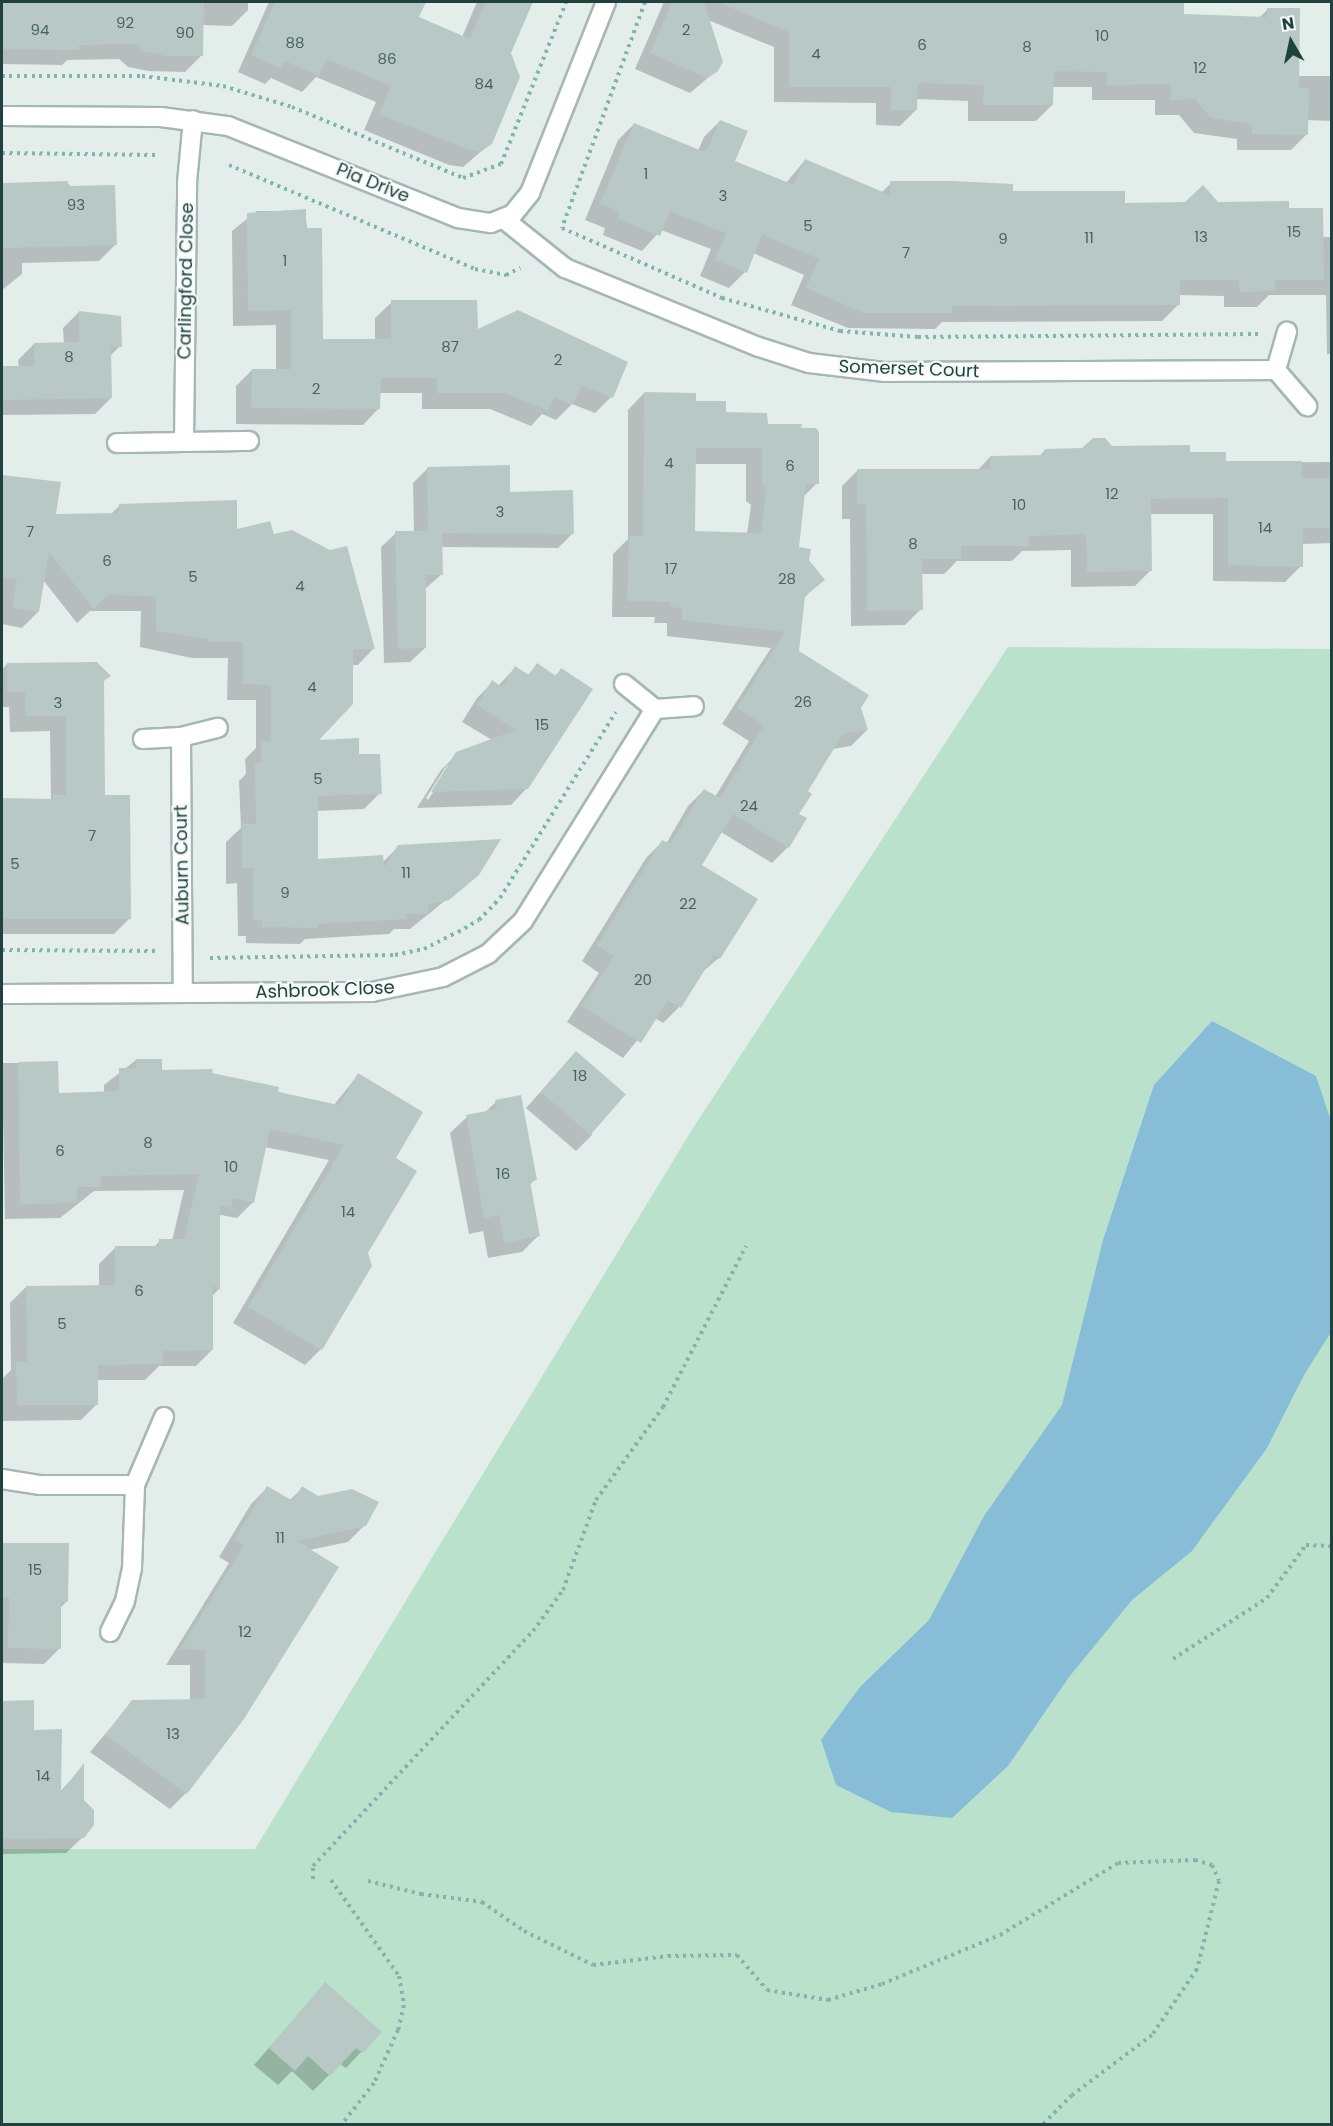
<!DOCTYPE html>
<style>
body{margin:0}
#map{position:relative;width:1333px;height:2126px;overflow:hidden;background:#e3eeeb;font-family:Poppins,sans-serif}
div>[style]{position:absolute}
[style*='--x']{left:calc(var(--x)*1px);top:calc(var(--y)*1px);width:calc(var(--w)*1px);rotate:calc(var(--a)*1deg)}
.green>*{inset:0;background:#bae1cb}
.water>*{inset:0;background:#87bdd7}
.shadow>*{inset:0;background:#0003}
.building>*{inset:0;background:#b8c9c5;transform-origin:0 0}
.path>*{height:4px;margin-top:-2px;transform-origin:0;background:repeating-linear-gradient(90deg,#81b4ad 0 3px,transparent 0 7.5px)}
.roads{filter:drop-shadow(2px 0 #a5b7b4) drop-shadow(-2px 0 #a5b7b4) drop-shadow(0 2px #a5b7b4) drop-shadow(0 -2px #a5b7b4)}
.street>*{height:18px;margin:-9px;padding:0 9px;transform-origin:9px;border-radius:9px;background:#fff}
span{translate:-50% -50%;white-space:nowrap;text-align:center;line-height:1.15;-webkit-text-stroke:4.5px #f4faf8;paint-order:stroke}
.number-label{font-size:15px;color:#476360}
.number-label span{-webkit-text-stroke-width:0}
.street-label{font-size:18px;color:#21413e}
.frame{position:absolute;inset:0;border:3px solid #21413e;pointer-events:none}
.north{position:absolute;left:1261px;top:12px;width:60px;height:60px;-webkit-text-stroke:4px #f4faf8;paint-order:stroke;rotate:351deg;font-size:16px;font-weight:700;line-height:24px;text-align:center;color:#21413e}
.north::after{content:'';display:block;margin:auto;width:21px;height:27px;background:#21413e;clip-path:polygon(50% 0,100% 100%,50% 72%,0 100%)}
</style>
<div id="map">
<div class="green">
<i style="clip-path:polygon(1008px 647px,1331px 649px,1331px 2124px,2px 2124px,2px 1849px,255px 1849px,693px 1128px)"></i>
</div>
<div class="water">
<i style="clip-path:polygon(1212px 1021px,1316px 1076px,1331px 1121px,1331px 1332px,1304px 1375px,1267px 1448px,1192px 1551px,1132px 1600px,1069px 1677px,1008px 1766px,952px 1818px,891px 1812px,836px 1785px,821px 1740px,860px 1687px,929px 1620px,984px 1516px,1062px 1405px,1103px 1240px,1154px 1085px)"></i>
</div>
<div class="shadow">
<i style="clip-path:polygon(2px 2px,248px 2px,248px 10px,232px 26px,202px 25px,201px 56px,185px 72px,149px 71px,128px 67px,119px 59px,67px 60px,62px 65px,2px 64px)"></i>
<i style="clip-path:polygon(269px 2px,424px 2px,417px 18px,462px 37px,477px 2px,531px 2px,509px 53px,491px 143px,463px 167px,449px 165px,364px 130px,376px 102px,316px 77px,302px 92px,271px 78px,265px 84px,238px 72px)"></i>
<i style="clip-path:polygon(664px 2px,916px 5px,916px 2px,1182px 2px,1182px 15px,1259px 18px,1268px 9px,1298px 76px,1332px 76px,1332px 121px,1307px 120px,1307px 134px,1291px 150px,1237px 150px,1237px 139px,1194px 133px,1179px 115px,1155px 115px,1155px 100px,1092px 100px,1092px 87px,1052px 87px,1052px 105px,1036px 121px,968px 121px,968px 101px,916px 99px,916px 110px,900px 126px,876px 125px,876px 103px,774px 102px,774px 47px,708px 20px,716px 71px,690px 93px,635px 69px)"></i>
<i style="clip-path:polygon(720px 121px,733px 162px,786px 183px,805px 160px,881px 193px,891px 183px,1124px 204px,1217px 204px,1288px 210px,1322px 237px,1332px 237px,1332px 354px,1327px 354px,1326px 295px,1269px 295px,1257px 307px,1224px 307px,1224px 296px,1178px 295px,1178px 305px,1162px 321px,942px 322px,935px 329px,848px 328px,791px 305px,804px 275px,753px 253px,745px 272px,729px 288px,700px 276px,711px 249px,661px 230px,642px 251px,603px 235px,605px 228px,585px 220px,618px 140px,634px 124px,698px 151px,704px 137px)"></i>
<i style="clip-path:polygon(67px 182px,115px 245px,99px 261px,22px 263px,22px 274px,2px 290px,2px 185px)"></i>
<i style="clip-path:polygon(257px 211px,305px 211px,321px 341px,375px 340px,375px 318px,392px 302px,476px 331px,611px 397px,595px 413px,572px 404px,556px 420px,542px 414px,531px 426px,490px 409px,422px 409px,422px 393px,379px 393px,379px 408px,363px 425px,236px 424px,236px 386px,252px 370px,276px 370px,276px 325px,233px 326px,232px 231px)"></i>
<i style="clip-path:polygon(79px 312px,120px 346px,110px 356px,111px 398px,95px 414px,2px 415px,2px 368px,19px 368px,18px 360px,34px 344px,64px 344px,63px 328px)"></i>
<i style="clip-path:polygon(evenodd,644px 393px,694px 402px,766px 425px,817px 483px,803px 497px,798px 548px,823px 579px,803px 599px,797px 652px,859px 707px,867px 730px,851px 746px,833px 749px,805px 792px,788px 847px,772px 863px,721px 832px,700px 865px,719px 958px,701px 973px,679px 1007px,663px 1023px,655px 1018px,623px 1058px,567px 1022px,599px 973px,582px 961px,646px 858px,662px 842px,666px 844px,688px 806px,704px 790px,715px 797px,749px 741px,722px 724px,771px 648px,667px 636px,667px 623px,654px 623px,655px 617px,612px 617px,613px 554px,628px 539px,628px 410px,644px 393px,694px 464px,746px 464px,746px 501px,751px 505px,747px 534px,694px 533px,694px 464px)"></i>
<i style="clip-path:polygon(1112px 448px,1189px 453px,1225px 463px,1332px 462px,1332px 543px,1301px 544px,1301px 566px,1285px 582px,1213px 581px,1213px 514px,1150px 514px,1151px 570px,1135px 586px,1071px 587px,1071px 550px,1022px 551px,1012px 561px,957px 561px,944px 574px,921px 574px,921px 609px,905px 625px,851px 626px,850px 519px,842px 519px,842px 486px,858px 470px,977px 471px,990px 457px,1039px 457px,1045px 450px)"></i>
<i style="clip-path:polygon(427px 469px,509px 494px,572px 534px,558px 548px,441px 547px,442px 574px,425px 589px,425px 648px,410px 662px,384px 663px,381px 547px,396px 533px,414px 533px,413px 483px)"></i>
<i style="clip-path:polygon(2px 476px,59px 483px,54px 515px,110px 515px,119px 506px,273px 536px,373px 649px,358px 665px,352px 665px,315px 741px,358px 756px,380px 793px,364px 809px,316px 811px,316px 860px,382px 863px,398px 847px,478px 874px,410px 929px,394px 929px,389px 934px,305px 939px,300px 944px,246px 943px,246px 936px,238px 936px,237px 883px,226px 884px,226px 842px,241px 828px,239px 781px,246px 774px,245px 759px,256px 748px,256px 700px,227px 700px,228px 658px,192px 658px,140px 647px,141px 611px,90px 611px,77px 623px,43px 580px,38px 612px,22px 628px,2px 624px)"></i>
<i style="clip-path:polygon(7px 664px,103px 682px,104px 797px,130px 918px,114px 934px,2px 934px,2px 800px,51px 800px,50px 731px,10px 732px,9px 707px,2px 707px,2px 670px)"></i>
<i style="clip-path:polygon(evenodd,537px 665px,555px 676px,561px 670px,527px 788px,511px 805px,417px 808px,441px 770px,457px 754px,492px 740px,462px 722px,477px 698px,493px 682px,498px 686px,515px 668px,527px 676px,537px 665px,447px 765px,450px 765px,428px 800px,426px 798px,447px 765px)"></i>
<i style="clip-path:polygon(136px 1060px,160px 1071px,210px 1074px,333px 1106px,358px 1075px,394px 1159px,367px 1253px,321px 1349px,305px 1365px,233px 1323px,329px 1160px,265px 1147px,253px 1202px,237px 1218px,221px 1215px,218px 1218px,218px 1290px,212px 1296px,212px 1350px,196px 1366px,159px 1366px,145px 1380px,97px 1380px,97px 1404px,81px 1420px,2px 1421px,2px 1379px,11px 1370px,10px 1303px,26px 1287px,99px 1286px,99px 1264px,115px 1248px,153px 1248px,160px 1241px,172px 1241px,184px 1190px,94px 1191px,60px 1218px,5px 1219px,2px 1063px,57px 1063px,57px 1094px,104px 1093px,104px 1085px)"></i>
<i style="clip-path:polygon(561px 1069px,592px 1135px,576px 1151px,526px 1108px)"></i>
<i style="clip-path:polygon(496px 1102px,535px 1180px,529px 1185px,538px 1236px,522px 1252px,488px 1258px,483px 1231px,469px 1234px,450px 1133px,467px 1117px,484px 1113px)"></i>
<i style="clip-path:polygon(267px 1488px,289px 1501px,302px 1488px,365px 1525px,348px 1542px,309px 1550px,186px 1793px,170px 1809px,90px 1752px,133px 1701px,190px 1701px,190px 1665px,166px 1665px,229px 1563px,219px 1557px,251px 1504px)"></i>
<i style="clip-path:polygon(2px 1544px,67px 1544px,67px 1601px,60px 1608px,60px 1648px,44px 1664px,2px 1663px)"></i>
<i style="clip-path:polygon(2px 1702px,32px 1702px,32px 1731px,60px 1792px,82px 1767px,83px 1837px,66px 1853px,2px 1854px)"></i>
<i style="clip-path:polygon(325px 1984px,380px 2032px,346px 2068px,340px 2064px,313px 2091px,292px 2071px,278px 2085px,254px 2065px)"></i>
</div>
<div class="building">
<i style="clip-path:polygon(2px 2px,204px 2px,203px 56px,166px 56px,144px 51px,136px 44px,79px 45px,79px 50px,2px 49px)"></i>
<i style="clip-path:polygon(275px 2px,426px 2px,419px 17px,470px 39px,486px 2px,533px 2px,511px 53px,520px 77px,492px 144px,480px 152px,466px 149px,379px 114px,391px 86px,327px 59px,319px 76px,285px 61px,282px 69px,251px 55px)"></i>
<i style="clip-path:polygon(672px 2px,704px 2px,723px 62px,717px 72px,707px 78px,650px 53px)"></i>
<i style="clip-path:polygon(718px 2px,1184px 2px,1184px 14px,1267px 17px,1267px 8px,1300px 8px,1299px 88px,1309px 88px,1308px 135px,1252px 134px,1252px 124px,1211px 118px,1195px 99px,1171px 100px,1171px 84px,1107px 85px,1107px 72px,1054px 71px,1053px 105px,983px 105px,984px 85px,918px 83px,917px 110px,891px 110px,891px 87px,789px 87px,789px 32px)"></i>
<i style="clip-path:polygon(720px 120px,748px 131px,735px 161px,794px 185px,805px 159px,890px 195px,890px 181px,953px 181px,1013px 184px,1013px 191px,1125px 191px,1125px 203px,1185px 202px,1203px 185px,1218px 202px,1289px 201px,1289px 208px,1323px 208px,1324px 280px,1275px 280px,1275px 291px,1240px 292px,1239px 280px,1180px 280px,1180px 305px,952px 306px,952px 313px,864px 313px,806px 288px,819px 259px,762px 234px,747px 273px,715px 260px,726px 233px,670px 211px,660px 236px,618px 219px,620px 212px,600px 203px,634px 123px,702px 151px,707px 150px)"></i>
<i style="clip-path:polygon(68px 181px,68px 186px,115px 185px,117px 245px,2px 248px,2px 183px)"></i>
<i style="clip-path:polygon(306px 209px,306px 228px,322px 228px,323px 339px,391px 339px,391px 300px,477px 300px,478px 329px,518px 310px,628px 362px,613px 398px,581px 385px,573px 405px,554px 397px,548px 411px,506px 393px,437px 393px,437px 378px,381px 378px,380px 409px,251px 408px,252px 369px,291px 369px,291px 310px,248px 311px,247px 213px)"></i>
<i style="clip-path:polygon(79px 311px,121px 316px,122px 347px,111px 347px,112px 398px,2px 400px,2px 366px,34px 366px,34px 343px,79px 342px)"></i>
<i style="clip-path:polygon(evenodd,644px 392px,696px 393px,696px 401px,726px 401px,726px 412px,767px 413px,768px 424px,802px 424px,801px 428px,816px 428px,819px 432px,819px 484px,806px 484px,799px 547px,811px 549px,809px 560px,825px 580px,805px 596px,799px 651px,869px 695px,861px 708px,868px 730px,843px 734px,808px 791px,812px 794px,799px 814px,807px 818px,789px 848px,733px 814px,702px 865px,758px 899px,720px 959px,714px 955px,681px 1008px,668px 1000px,641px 1043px,582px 1006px,614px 956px,597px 945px,662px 840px,670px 844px,704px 789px,720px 798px,764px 725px,737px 708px,785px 632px,682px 620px,682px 608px,670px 607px,670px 602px,627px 601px,629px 536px,643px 536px,644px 392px,696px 448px,762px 448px,762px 484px,766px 489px,761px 533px,695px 531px,696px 448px)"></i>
<i style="clip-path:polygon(1093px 438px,1105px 438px,1112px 446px,1190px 445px,1190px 452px,1226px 452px,1226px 461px,1302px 461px,1302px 478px,1332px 478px,1332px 528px,1303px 528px,1303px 567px,1228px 565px,1228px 498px,1151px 499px,1152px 571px,1087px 572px,1086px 534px,1029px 536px,1029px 546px,961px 546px,961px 559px,922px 559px,923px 610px,867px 611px,866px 504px,857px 504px,857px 469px,990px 469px,990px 456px,1045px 455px,1045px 449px,1082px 448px)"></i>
<i style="clip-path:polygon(510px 465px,510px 492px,573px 490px,574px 534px,442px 533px,443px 575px,426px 575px,426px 648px,398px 649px,395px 531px,428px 531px,427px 467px)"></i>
<i style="clip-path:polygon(2px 475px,61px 482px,56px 514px,118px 513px,119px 504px,237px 500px,237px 529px,270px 521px,274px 534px,292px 530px,330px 550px,347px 546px,375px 649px,353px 649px,353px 704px,319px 740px,359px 738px,359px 754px,380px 754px,382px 794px,318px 796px,318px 859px,383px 855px,384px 867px,398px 845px,501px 839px,479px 875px,449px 900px,428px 905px,428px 914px,406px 914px,407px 919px,318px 924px,318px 928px,262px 927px,262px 920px,253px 920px,253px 868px,242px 868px,242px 824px,256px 824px,255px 763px,261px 763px,261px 741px,271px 741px,271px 685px,243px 684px,243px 642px,207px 642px,208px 639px,156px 631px,156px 596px,107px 595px,94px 609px,49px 552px,39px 612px,12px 608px,17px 579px,2px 577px)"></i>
<i style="clip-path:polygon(97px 662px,111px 676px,104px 681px,105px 795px,130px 795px,131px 919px,2px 919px,2px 798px,53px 799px,53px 795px,66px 795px,66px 716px,25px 716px,25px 692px,7px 692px,7px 663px)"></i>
<i style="clip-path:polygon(537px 663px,556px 676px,561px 668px,593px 689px,528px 789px,431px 792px,456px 752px,516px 730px,477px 705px,492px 680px,502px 687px,515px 666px,529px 675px)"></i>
<i style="left:576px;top:1051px;width:66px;height:54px;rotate:41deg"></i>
<i style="clip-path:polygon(136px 1059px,162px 1059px,162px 1070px,213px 1069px,212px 1073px,279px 1087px,278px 1092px,339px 1105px,358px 1073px,423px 1112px,396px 1158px,417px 1171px,368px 1253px,372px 1266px,322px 1350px,248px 1307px,344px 1145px,270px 1129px,254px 1203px,233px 1198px,231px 1208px,220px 1205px,220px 1290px,213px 1286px,213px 1350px,163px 1351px,163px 1364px,98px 1365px,98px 1405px,17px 1405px,16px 1362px,27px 1362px,26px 1286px,115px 1285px,115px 1246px,159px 1246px,159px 1239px,184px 1239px,199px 1174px,101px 1176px,101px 1187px,77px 1187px,77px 1203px,20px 1204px,18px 1062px,58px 1061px,59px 1093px,119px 1091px,119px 1068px,136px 1068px)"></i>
<i style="clip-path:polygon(521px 1095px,537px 1180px,530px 1181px,540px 1236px,504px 1243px,499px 1215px,484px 1218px,466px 1115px,497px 1109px,495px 1100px)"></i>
<i style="clip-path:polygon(267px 1486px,293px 1501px,302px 1486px,318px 1496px,352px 1489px,379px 1502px,366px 1526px,297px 1541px,339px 1567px,244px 1719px,187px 1794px,105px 1735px,132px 1700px,205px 1699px,205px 1650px,180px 1649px,244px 1546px,234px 1540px)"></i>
<i style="clip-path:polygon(2px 1543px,69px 1543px,68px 1602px,61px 1602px,61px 1649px,8px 1648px,9px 1597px,2px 1597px)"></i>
<i style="clip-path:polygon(34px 1700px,34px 1730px,62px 1729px,61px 1793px,84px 1763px,84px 1800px,94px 1810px,94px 1825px,84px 1838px,2px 1839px,2px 1701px)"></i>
<i style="clip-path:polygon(325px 1982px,382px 2032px,363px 2053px,356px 2048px,330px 2076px,308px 2056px,295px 2071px,269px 2048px)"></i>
</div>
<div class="path">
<i style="--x:645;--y:2;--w:241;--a:110.2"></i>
<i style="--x:562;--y:228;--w:175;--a:23.6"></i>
<i style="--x:722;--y:298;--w:123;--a:15.6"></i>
<i style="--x:840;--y:331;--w:78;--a:4.4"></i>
<i style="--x:918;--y:337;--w:342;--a:-0.5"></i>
<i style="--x:2;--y:76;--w:140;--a:0"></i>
<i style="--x:142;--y:76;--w:82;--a:7"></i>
<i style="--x:223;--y:86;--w:72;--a:16.9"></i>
<i style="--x:292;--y:107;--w:185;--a:22.5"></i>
<i style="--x:463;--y:178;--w:40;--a:-20.2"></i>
<i style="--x:501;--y:164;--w:175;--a:-68.1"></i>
<i style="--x:2;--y:153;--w:155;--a:0.7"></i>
<i style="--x:229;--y:165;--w:267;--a:22.9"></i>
<i style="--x:475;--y:269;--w:32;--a:11"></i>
<i style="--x:506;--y:275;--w:16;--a:-27"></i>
<i style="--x:2;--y:950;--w:155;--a:0.4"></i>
<i style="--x:210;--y:958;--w:185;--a:-0.9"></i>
<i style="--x:395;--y:955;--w:30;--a:-12"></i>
<i style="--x:424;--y:949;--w:38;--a:-27"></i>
<i style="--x:458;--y:932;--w:24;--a:-30"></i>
<i style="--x:479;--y:920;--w:30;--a:-46"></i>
<i style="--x:500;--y:898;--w:219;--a:-58.1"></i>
<i style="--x:1173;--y:1659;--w:112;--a:-33"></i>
<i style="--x:1267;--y:1598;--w:66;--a:-53.7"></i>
<i style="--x:1306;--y:1545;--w:26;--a:2"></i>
<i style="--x:313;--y:1879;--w:13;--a:-90"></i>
<i style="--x:313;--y:1866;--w:322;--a:-46.9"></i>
<i style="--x:533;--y:1631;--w:51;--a:-53.8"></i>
<i style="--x:563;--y:1590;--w:96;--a:-69.9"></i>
<i style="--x:596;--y:1500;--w:115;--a:-54.2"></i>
<i style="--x:663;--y:1407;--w:181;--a:-62.7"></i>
<i style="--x:331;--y:1880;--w:118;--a:54.7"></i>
<i style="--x:399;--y:1976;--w:29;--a:80"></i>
<i style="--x:404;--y:2005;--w:26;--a:103"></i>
<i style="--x:398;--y:2030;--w:58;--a:114.4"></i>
<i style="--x:374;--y:2083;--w:52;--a:128"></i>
<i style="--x:368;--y:1881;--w:55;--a:13.8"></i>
<i style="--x:421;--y:1894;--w:62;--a:7.5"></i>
<i style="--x:482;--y:1902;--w:51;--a:34.6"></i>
<i style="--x:524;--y:1931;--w:77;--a:26.2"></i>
<i style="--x:593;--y:1965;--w:76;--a:-6.8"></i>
<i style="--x:668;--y:1956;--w:69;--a:-0.8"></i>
<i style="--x:737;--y:1955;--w:46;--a:49.4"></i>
<i style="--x:767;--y:1990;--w:62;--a:9.3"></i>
<i style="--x:828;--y:2000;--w:56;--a:-16.5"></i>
<i style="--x:882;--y:1984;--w:128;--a:-22.6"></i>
<i style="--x:1000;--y:1935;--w:138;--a:-31.4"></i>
<i style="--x:1118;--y:1863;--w:77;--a:-2.2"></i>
<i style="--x:1195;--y:1860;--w:18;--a:16"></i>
<i style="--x:1212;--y:1865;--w:17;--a:66"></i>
<i style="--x:1219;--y:1881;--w:91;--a:104"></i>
<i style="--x:1197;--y:1969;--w:80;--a:124.3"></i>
<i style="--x:1152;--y:2035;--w:100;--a:143.1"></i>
<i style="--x:1072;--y:2095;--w:41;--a:135"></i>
</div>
<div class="roads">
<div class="street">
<i style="--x:2;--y:116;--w:159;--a:0.4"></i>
<i style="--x:161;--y:117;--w:68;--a:7.7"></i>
<i style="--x:228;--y:126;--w:248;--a:21.8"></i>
<i style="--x:458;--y:218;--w:33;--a:9"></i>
<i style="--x:491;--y:223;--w:24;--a:-22"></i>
<i style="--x:513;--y:214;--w:27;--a:-51"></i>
<i style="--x:530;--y:193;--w:206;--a:-68.3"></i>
<i style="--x:505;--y:220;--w:77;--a:38.7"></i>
<i style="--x:565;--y:268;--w:209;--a:22.2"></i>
<i style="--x:759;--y:347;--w:52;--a:17.7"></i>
<i style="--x:809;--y:363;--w:77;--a:6.8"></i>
<i style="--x:885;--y:372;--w:391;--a:-0.3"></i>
<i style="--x:1276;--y:370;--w:48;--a:49.3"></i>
<i style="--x:1276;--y:370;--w:40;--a:-74"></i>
<i style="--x:184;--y:442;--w:260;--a:-89.3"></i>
<i style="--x:187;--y:182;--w:62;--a:-84.5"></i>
<i style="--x:117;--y:443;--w:132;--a:-0.9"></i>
<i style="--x:624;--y:684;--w:40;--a:39"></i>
<i style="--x:181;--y:737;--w:256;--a:89.6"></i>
<i style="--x:143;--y:739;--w:38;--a:-3"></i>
<i style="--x:181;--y:737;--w:38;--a:-14"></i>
<i style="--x:2;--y:994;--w:370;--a:-0.3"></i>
<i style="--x:372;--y:992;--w:73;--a:-11.9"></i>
<i style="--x:443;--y:977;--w:51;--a:-27.1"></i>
<i style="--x:488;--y:954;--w:48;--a:-43.3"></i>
<i style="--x:523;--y:921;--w:250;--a:-58.1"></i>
<i style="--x:655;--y:709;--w:39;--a:-4"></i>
<i style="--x:2;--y:1479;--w:39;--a:9"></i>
<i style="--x:41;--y:1485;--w:94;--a:0"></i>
<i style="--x:110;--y:1632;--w:34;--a:-64"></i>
<i style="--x:125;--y:1601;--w:34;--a:-78"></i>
<i style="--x:132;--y:1568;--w:83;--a:-87.9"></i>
<i style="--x:135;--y:1485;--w:74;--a:-66.9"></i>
</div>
</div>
<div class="number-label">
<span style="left:125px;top:23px">92</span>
<span style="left:40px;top:30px">94</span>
<span style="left:686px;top:30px">2</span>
<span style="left:185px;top:33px">90</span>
<span style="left:1102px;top:36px">10</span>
<span style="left:295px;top:43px">88</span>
<span style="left:922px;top:45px">6</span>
<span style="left:1027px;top:47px">8</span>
<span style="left:816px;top:54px">4</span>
<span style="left:387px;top:59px">86</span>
<span style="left:1200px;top:68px">12</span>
<span style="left:484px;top:84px">84</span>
<span style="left:646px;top:174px">1</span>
<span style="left:723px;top:196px">3</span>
<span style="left:76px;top:205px">93</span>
<span style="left:808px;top:226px">5</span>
<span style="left:1294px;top:232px">15</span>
<span style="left:1201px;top:237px">13</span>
<span style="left:1089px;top:238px">11</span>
<span style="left:1003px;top:239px">9</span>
<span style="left:906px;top:253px">7</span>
<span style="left:285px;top:261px">1</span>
<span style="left:450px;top:347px">87</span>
<span style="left:69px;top:357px">8</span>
<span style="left:558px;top:360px">2</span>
<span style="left:316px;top:389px">2</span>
<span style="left:669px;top:463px">4</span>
<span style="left:790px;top:466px">6</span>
<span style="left:1112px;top:494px">12</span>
<span style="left:1019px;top:505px">10</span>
<span style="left:500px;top:512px">3</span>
<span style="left:1265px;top:528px">14</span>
<span style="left:30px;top:532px">7</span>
<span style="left:913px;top:544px">8</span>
<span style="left:107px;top:561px">6</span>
<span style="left:671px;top:569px">17</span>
<span style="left:193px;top:577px">5</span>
<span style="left:787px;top:579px">28</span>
<span style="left:300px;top:586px">4</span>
<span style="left:312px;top:687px">4</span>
<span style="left:803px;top:702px">26</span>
<span style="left:58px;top:703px">3</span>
<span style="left:542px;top:725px">15</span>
<span style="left:318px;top:779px">5</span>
<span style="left:749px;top:806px">24</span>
<span style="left:92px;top:836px">7</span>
<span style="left:15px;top:864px">5</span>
<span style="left:406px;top:873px">11</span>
<span style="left:285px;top:893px">9</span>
<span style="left:688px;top:904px">22</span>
<span style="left:643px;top:980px">20</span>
<span style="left:580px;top:1076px">18</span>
<span style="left:148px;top:1143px">8</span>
<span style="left:60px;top:1151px">6</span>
<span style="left:231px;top:1167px">10</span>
<span style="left:503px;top:1174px">16</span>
<span style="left:348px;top:1212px">14</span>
<span style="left:139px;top:1291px">6</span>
<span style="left:62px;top:1324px">5</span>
<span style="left:280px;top:1538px">11</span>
<span style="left:35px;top:1570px">15</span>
<span style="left:245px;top:1632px">12</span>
<span style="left:173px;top:1734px">13</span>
<span style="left:43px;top:1776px">14</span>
</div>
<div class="street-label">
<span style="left:373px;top:183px;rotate:22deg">Pia Drive</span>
<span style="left:186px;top:281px;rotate:-89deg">Carlingford Close</span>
<span style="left:909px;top:369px;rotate:2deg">Somerset Court</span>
<span style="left:182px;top:865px;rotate:-91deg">Auburn Court</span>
<span style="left:325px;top:990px;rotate:-2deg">Ashbrook Close</span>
</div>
<div class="frame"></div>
<div class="north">N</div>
</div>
